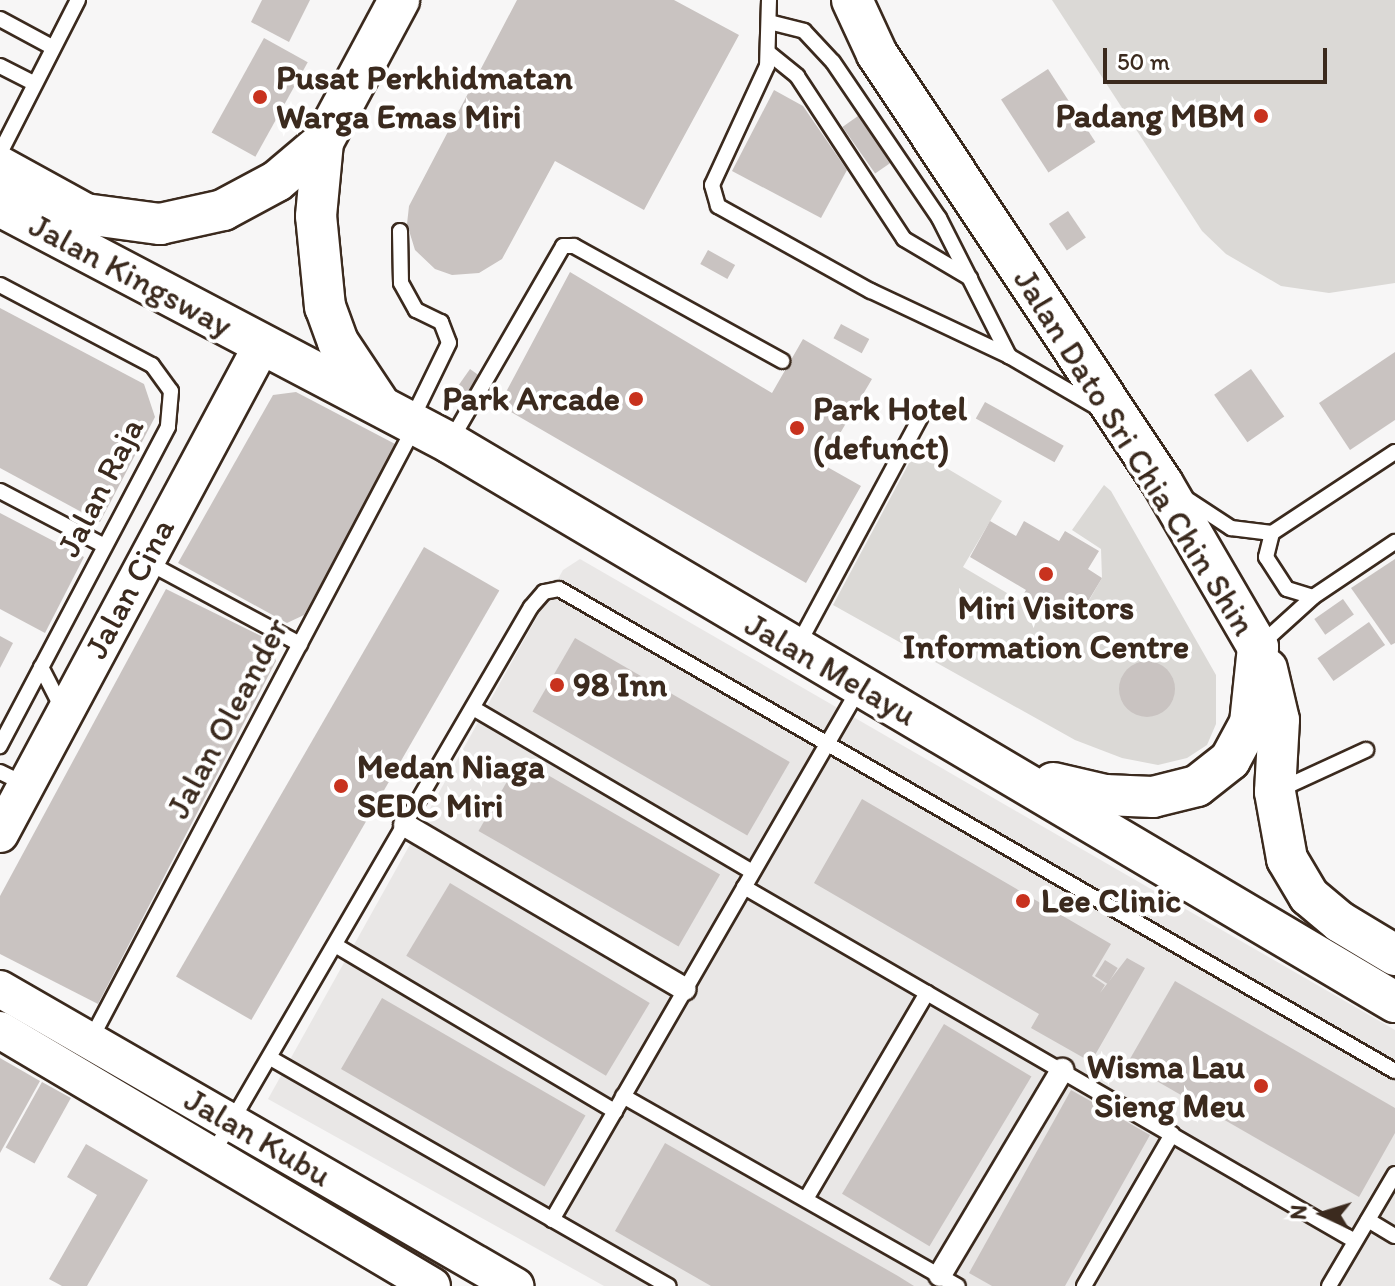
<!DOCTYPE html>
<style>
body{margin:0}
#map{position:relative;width:1395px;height:1286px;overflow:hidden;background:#f7f6f6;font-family:Itim,sans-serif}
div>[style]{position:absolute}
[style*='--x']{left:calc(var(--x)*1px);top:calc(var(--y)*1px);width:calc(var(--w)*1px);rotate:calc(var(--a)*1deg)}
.built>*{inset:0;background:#e9e7e6}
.green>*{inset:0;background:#dbd9d6}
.building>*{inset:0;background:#c9c3c1;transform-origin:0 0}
.round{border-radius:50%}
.roads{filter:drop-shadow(2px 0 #3b2a1e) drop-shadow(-2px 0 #3b2a1e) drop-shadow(0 2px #3b2a1e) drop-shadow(0 -2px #3b2a1e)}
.service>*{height:14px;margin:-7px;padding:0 7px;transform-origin:7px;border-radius:7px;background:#fff}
.pedestrian>*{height:22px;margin:-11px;padding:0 11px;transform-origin:11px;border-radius:11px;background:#fff}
.tertiary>*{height:36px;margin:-18px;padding:0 18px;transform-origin:18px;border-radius:18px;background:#fff}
.secondary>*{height:40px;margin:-20px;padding:0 20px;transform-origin:20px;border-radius:20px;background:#fff}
.dots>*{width:22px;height:22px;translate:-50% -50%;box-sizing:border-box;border:4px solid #fff;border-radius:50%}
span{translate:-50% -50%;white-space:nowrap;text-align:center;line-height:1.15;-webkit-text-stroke:8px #fff;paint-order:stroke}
.poi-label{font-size:34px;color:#3b2a1e;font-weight:700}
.left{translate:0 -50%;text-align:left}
.right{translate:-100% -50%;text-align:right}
.street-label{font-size:34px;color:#3b2a1e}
.north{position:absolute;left:1283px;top:1174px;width:80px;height:80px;-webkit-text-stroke:6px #fff;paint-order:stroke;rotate:274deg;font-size:22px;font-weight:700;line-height:32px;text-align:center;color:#3b2a1e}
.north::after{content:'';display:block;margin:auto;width:28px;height:36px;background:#3b2a1e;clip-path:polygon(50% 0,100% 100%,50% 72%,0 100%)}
.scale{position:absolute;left:1103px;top:48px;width:224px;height:36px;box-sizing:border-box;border:4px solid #3b2a1e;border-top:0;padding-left:10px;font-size:24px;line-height:28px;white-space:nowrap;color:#3b2a1e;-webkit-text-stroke:6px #fff;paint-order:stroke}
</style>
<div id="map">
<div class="built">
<i style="clip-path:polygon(580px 559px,1395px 1030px,1395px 1286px,604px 1286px,268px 1099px,563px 570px)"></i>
</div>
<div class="green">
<i style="clip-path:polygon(1052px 0,1395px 0,1395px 283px,1329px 293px,1281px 286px,1226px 254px,1202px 231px)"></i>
<i style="clip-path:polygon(916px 450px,1002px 501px,963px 567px,1051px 619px,1084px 609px,1102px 578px,1101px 549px,1072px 530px,1104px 485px,1111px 491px,1216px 675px,1216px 724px,1207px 745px,1187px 758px,1158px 765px,1122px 758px,1075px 740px,833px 605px)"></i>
</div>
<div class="building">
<i style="clip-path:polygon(262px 0,310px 0,289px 42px,251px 22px)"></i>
<i style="clip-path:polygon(517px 0,674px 0,739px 35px,644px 210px,555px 161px,502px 259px,479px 273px,452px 275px,435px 269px,415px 250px,407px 224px,409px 206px)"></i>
<i style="left:264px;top:38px;width:50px;height:108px;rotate:29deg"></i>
<i style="left:1048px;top:69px;width:87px;height:56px;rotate:57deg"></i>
<i style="clip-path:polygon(774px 90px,803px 106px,847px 170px,821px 218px,732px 171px)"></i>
<i style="left:858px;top:116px;width:57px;height:19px;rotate:55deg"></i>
<i style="left:1068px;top:211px;width:32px;height:23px;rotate:56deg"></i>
<i style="left:708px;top:250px;width:31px;height:16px;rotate:29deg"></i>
<i style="clip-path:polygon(570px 272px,772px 393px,803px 339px,872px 379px,822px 464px,861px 486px,806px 583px,499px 405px)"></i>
<i style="clip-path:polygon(0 308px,144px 384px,155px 417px,100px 522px,0 468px)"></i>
<i style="left:841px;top:324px;width:32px;height:16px;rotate:28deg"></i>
<i style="clip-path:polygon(1395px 352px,1395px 420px,1350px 450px,1319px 403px)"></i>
<i style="left:470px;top:369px;width:12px;height:22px;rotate:35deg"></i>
<i style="left:1251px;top:369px;width:58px;height:45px;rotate:55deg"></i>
<i style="clip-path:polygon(296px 392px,397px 445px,304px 615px,287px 623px,178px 563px,273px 395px)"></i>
<i style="left:985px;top:402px;width:90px;height:19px;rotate:29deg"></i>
<i style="clip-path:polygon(0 513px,84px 557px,45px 633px,0 609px)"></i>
<i style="clip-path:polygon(990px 521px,1016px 536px,1024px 521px,1059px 541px,1065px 531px,1099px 551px,1088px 569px,1102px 578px,1084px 608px,1076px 603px,1068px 615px,1058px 609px,1052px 619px,1020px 600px,1026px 590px,970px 557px)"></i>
<i style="left:424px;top:547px;width:87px;height:496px;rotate:30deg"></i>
<i style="clip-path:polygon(1395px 559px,1395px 643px,1391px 645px,1351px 588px)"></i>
<i style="clip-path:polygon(166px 589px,269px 640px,276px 661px,98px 1004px,0 954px,0 896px)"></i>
<i style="left:1343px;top:599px;width:19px;height:35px;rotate:55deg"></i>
<i style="left:1369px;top:622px;width:28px;height:63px;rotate:55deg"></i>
<i style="clip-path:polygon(0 636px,13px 643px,0 668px)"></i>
<i style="left:575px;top:638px;width:248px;height:85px;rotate:30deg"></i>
<i class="round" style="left:1119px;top:661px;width:56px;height:56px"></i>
<i style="left:520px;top:759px;width:231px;height:83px;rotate:30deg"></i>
<i style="clip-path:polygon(862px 799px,1111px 944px,1092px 976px,1105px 985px,1100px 993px,1127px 958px,1145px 968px,1091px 1062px,1031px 1028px,1039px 1014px,814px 883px)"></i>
<i style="left:450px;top:883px;width:233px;height:85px;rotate:31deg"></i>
<i style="left:1105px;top:960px;width:15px;height:19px;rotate:32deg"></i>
<i style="clip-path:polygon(1175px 981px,1395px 1108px,1395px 1133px,1359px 1197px,1127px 1064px)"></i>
<i style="left:382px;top:998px;width:235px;height:82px;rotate:30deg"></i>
<i style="left:944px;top:1024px;width:102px;height:198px;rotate:31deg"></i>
<i style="clip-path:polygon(0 1058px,40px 1081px,0 1153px)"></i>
<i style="left:42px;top:1082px;width:33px;height:75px;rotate:29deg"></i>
<i style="clip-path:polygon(1071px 1090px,1150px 1135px,1065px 1286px,992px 1286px,969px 1273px)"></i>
<i style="clip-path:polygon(665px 1143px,898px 1276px,914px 1286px,711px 1286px,615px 1231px)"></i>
<i style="clip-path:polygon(86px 1144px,148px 1180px,87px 1286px,62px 1286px,49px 1279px,97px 1195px,67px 1177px)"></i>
</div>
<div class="roads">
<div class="service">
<i style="--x:769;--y:0;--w:66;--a:91.7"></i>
<i style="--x:767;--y:66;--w:131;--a:114.8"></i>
<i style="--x:712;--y:185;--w:22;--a:74"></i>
<i style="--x:718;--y:206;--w:175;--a:29.1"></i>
<i style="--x:871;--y:291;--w:153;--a:25.2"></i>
<i style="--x:1009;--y:356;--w:103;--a:30.3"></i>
<i style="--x:0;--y:19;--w:59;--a:28.3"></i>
<i style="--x:769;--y:22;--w:36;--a:14"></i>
<i style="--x:804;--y:31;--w:42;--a:46.9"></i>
<i style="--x:833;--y:62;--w:189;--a:55.8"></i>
<i style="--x:939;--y:218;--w:155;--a:63.1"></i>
<i style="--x:770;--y:54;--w:35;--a:39"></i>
<i style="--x:797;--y:76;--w:195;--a:56.7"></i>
<i style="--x:904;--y:239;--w:77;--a:30.6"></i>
<i style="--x:0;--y:66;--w:37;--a:27"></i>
<i style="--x:0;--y:153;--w:172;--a:-63"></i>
<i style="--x:400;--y:231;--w:52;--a:88.9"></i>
<i style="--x:401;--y:283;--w:31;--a:61"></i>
<i style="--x:416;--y:310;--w:28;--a:26"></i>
<i style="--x:441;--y:322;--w:22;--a:69"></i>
<i style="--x:449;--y:343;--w:87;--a:116"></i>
<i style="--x:0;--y:285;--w:172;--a:27.8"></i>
<i style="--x:152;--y:365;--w:32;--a:54"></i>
<i style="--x:171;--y:391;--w:36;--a:95"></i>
<i style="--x:168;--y:427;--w:361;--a:117.8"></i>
<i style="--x:450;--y:442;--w:226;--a:-60"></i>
<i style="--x:563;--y:246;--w:11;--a:0"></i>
<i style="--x:574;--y:246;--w:238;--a:28.9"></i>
<i style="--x:0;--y:491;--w:116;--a:27.7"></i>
<i style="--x:1187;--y:499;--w:53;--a:33.4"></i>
<i style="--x:1231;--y:528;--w:41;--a:7"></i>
<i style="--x:1272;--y:533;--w:147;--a:-33.4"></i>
<i style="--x:1272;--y:533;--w:25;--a:104"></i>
<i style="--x:1266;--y:557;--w:38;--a:57"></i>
<i style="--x:1287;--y:589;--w:27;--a:17"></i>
<i style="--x:145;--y:561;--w:176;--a:28.2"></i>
<i style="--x:798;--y:645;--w:258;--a:-61.7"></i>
<i style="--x:1259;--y:646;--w:73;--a:-42.2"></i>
<i style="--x:1313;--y:597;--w:99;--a:-33.9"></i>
<i style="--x:41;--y:667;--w:48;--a:62.9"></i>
<i style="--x:473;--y:708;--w:324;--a:30.4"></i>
<i style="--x:0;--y:772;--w:28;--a:26"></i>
<i style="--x:1279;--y:790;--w:96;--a:-24.7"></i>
<i style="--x:744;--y:887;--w:706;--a:30.09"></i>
<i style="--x:335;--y:945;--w:326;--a:30.7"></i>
<i style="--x:91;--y:1039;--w:691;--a:-62.14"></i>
<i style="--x:272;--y:1059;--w:457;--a:29.8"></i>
<i style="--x:623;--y:1096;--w:385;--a:29.6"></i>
<i style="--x:212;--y:1155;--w:634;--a:-59.8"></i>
<i style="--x:531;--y:607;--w:20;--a:-49"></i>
<i style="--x:544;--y:592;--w:15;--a:-11"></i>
<i style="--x:559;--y:589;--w:965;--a:29.97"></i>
<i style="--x:806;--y:1199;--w:239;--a:-59.6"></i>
<i style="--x:552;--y:1220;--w:616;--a:-59.98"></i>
<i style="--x:1368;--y:1220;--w:31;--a:31"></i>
<i style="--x:1084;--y:1286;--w:176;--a:-59.9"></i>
<i style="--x:1329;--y:1286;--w:130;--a:-59.5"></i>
</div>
<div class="pedestrian">
<i style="--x:405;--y:825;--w:324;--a:30.4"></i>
<i style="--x:940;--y:1275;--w:239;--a:-59.2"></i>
</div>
<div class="tertiary">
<i style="--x:0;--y:834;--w:555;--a:-61.82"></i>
<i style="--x:0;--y:989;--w:595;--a:29.97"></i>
<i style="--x:0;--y:1030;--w:502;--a:30.65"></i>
</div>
<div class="secondary">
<i style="--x:852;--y:0;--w:60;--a:65.2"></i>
<i style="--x:877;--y:54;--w:516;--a:56.37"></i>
<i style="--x:1163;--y:484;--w:189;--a:59.8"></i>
<i style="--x:1258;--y:647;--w:76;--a:96"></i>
<i style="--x:1250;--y:723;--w:42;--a:118.4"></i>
<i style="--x:1230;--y:760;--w:42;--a:141.8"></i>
<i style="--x:1197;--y:786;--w:45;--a:166"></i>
<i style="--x:1153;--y:797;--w:48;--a:-177.6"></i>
<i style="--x:1105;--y:795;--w:53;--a:-167"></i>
<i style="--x:0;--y:167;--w:97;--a:28.9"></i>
<i style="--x:85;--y:214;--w:76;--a:7.6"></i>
<i style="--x:160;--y:224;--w:65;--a:-12.5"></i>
<i style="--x:223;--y:210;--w:61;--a:-28.2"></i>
<i style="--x:277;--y:181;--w:60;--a:-40.3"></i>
<i style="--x:0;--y:206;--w:509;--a:27.77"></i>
<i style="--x:450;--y:443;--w:1098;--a:30.61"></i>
<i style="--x:378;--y:402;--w:72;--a:-123.7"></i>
<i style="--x:338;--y:342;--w:37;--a:-110"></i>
<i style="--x:325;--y:307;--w:91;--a:-95.6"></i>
<i style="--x:316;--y:216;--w:74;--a:-84.6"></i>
<i style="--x:323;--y:142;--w:161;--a:-61.8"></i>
<i style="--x:1267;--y:669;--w:52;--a:76.8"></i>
<i style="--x:1279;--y:720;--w:72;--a:93.2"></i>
<i style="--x:1275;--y:792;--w:68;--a:79.8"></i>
<i style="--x:1287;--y:859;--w:43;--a:59.3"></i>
<i style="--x:1309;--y:896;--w:40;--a:40"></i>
<i style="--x:1340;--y:922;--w:64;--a:31"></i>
</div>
</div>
<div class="dots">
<i style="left:260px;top:97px;background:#c8321e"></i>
<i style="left:1261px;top:116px;background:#c8321e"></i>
<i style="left:636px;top:399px;background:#c8321e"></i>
<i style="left:797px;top:428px;background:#c8321e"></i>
<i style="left:1046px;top:574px;background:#c8321e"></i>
<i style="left:557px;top:685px;background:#c8321e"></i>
<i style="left:341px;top:786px;background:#c8321e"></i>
<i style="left:1023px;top:901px;background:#c8321e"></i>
<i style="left:1261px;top:1086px;background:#c8321e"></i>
</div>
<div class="poi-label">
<span class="left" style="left:276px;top:97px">Pusat Perkhidmatan<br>Warga Emas Miri</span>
<span class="right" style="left:1245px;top:116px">Padang MBM</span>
<span class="right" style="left:620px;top:399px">Park Arcade</span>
<span class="left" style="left:813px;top:428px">Park Hotel<br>(defunct)</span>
<span style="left:1046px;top:627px">Miri Visitors<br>Information Centre</span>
<span class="left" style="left:573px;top:685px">98 Inn</span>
<span class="left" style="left:357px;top:786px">Medan Niaga<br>SEDC Miri</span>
<span class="left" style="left:1041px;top:901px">Lee Clinic</span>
<span class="right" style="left:1245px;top:1086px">Wisma Lau<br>Sieng Meu</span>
</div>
<div class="street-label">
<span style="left:131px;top:275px;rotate:28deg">Jalan Kingsway</span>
<span style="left:1135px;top:452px;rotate:58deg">Jalan Dato Sri Chia Chin Shin</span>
<span style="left:100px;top:487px;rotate:-63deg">Jalan Raja</span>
<span style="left:129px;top:588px;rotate:-62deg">Jalan Cina</span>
<span style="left:831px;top:669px;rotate:30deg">Jalan Melayu</span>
<span style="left:227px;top:718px;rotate:-62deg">Jalan Oleander</span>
<span style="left:258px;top:1137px;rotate:30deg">Jalan Kubu</span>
</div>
<div class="north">N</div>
<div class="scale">50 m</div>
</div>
